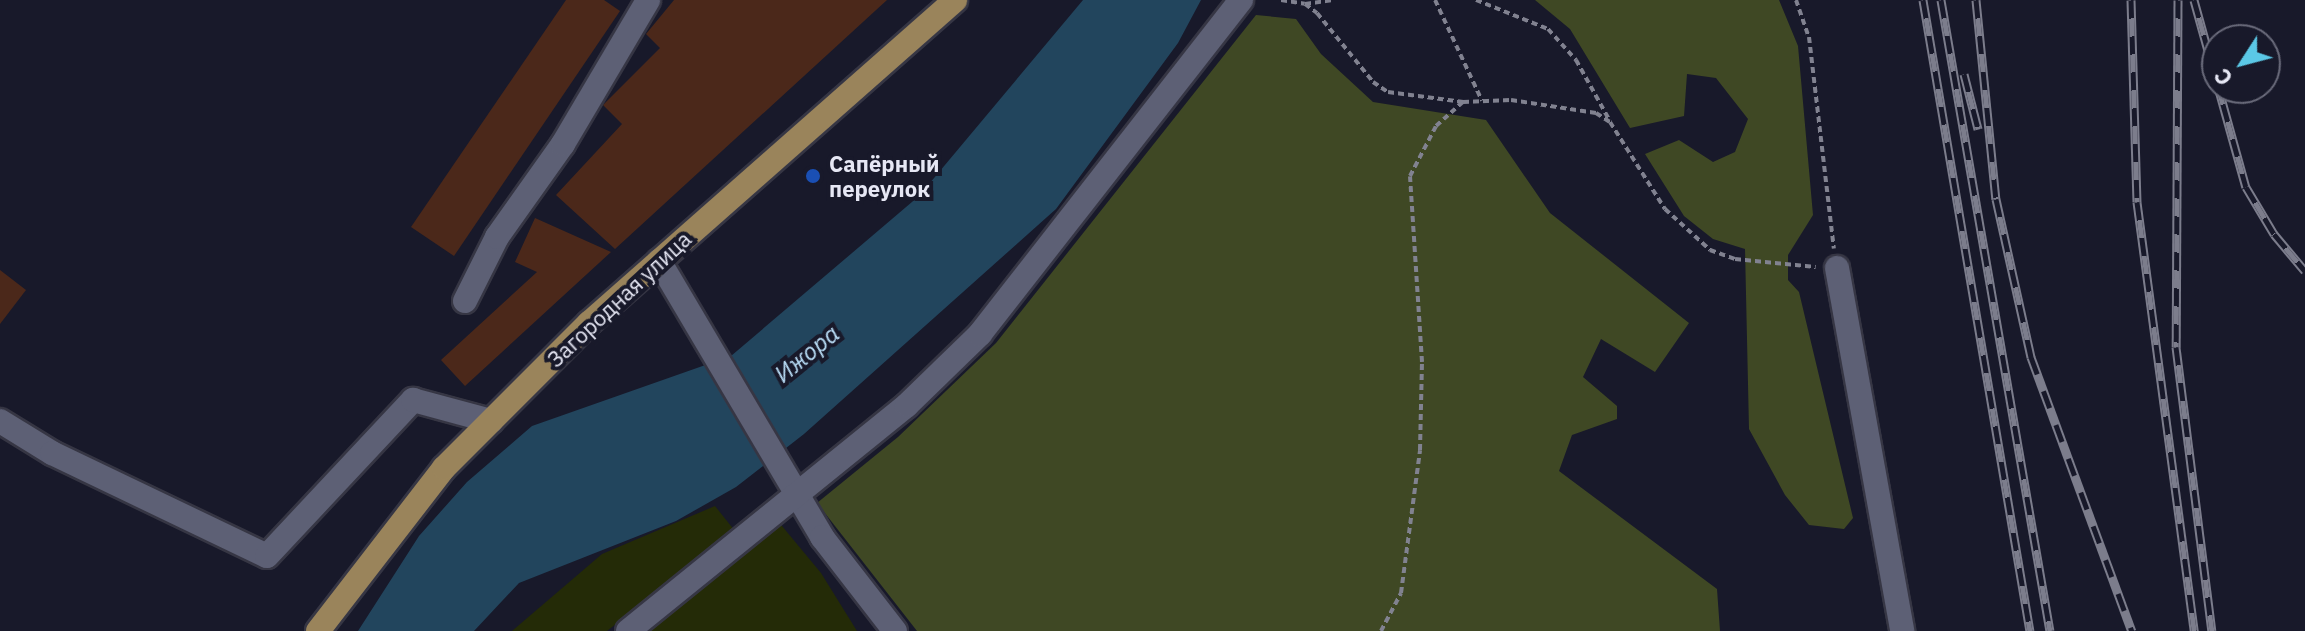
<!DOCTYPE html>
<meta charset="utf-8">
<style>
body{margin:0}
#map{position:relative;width:2305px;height:631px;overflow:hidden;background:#18192a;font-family:"IBM Plex Sans",sans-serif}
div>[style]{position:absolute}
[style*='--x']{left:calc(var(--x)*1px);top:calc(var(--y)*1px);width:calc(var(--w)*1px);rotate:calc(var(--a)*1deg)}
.green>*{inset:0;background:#242b07}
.forest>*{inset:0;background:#3f4824}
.water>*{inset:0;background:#22455d}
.building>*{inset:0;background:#4b281a}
.path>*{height:4px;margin-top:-2px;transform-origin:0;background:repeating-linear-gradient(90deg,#818290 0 6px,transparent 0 10px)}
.roads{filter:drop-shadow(2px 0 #363644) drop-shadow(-2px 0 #363644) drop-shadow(0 2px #363644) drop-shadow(0 -2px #363644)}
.minor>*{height:24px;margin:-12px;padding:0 12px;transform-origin:12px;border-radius:12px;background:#5d6075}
.major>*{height:24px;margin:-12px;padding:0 12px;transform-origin:12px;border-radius:12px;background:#9a845b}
.rail>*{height:9px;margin-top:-4.5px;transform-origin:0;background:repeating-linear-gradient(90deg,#18192a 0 18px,#7c7d8c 0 36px);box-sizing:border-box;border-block:2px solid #7c7d8c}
.dots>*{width:22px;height:22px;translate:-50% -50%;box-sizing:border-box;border:4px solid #18192a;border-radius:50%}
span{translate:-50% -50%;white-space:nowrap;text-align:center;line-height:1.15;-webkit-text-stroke:8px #18192a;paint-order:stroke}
.poi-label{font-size:22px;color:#e6e7f4;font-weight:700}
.left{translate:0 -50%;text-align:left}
.street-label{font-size:22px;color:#e6e7f4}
.water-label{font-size:24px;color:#b9ddf7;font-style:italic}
.north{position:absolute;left:2201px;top:24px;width:80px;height:80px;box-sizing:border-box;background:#18192a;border:2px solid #6a6b7b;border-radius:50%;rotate:234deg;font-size:22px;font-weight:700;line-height:32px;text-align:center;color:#e6e7f4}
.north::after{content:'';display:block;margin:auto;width:28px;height:36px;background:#5bc8e6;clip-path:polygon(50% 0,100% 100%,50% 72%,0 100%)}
</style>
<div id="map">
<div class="green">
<i style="clip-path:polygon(715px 506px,735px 531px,607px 631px,512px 631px,602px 554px)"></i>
<i style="clip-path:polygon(777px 520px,821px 573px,857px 631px,632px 631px)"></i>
</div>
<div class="forest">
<i style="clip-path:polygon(1535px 0,1779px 0,1798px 46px,1813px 215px,1788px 255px,1788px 280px,1799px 292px,1853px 518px,1844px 529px,1809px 525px,1785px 495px,1749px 429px,1745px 249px,1713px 239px,1684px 216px,1645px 154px,1679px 140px,1713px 162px,1735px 152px,1748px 119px,1716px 78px,1687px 74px,1684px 116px,1630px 128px,1570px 29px)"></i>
<i style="clip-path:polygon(1256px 15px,1296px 19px,1321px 54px,1373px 102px,1486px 120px,1550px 213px,1689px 323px,1655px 372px,1601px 339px,1583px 377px,1617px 406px,1617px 419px,1572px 435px,1559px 471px,1717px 589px,1720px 631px,917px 631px,817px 503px,898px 437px,996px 343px)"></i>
</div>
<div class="water">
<i style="clip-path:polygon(1083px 0,1201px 0,1178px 43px,1056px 209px,804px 434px,736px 487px,676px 521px,519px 583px,474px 631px,358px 631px,419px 536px,467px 482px,532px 426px,731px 356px,919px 196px)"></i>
</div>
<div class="building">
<i style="clip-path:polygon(566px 0,604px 0,620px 11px,454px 256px,411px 227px)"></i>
<i style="clip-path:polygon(674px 0,887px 0,615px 249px,556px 195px,622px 124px,603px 105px,660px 48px,646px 34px)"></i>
<i style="clip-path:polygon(535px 218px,611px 252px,465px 386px,441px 360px,537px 272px,515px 262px)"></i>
<i style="clip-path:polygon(0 270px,26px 290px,0 324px)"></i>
</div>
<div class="path">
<i style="--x:1281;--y:0;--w:24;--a:9"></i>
<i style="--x:1305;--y:4;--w:15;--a:37"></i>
<i style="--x:1317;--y:13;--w:89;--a:50.9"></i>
<i style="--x:1373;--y:82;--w:18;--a:34"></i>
<i style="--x:1388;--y:92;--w:76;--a:7.6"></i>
<i style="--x:1435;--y:0;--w:111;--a:65"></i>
<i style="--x:1476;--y:0;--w:78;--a:21.9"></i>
<i style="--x:1548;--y:29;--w:42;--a:47.9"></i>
<i style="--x:1576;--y:60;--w:70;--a:60.9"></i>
<i style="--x:1796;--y:0;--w:39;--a:71"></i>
<i style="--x:1809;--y:37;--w:213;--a:83.3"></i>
<i style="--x:1305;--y:4;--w:28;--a:-8"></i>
<i style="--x:1381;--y:631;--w:43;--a:-62.2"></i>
<i style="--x:1401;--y:593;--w:144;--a:-82.4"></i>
<i style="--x:1420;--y:450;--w:88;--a:-88.7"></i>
<i style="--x:1422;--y:362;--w:186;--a:-93.7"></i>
<i style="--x:1410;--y:176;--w:56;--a:-62.5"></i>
<i style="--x:1436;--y:126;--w:36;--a:-42"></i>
<i style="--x:1463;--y:102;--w:48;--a:-2.4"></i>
<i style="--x:1511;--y:100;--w:86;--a:8.7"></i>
<i style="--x:1596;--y:113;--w:17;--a:33"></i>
<i style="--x:1610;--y:122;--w:103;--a:57.7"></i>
<i style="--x:1665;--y:209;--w:61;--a:42.3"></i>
<i style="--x:1710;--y:250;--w:27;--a:20"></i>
<i style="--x:1735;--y:259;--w:81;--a:5.6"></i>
</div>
<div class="roads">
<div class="minor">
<i style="--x:659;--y:261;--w:321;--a:59.4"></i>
<i style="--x:822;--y:537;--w:119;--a:52.2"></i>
<i style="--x:1837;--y:268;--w:369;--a:79.8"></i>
<i style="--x:465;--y:301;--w:72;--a:-63.4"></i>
<i style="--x:497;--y:237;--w:114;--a:-54.6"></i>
<i style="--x:563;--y:144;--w:167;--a:-59.4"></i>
<i style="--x:0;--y:421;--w:61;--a:31.6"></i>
<i style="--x:52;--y:453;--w:238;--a:25.6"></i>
<i style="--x:267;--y:556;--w:214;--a:-46.9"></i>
<i style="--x:413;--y:400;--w:81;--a:15.1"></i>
<i style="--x:628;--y:631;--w:359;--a:-39"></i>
<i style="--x:907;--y:405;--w:102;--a:-44.2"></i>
<i style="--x:980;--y:334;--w:424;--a:-52"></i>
</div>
<div class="major">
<i style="--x:318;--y:631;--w:206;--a:-52.3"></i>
<i style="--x:444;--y:468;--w:205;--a:-45"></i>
<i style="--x:589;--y:323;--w:488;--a:-41.4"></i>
</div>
</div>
<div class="rail">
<i style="--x:1923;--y:0;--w:640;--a:80.38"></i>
<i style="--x:1941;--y:0;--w:640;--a:80.2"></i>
<i style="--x:1976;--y:0;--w:200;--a:84.3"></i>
<i style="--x:1996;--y:199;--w:162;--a:77.5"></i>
<i style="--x:2031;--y:357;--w:292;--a:69.8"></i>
<i style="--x:2131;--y:0;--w:202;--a:88.3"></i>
<i style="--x:2137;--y:202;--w:433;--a:82.4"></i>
<i style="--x:2178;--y:0;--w:347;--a:90.3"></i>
<i style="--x:2176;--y:347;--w:286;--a:82.8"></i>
<i style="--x:2194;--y:0;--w:194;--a:74.5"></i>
<i style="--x:2246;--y:187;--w:55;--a:59.2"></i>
<i style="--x:2274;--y:234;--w:48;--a:50"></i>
<i style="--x:1964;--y:74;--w:57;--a:75.7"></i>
</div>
<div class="dots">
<i style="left:813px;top:176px;background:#1a4fb4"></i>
</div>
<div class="poi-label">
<span class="left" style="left:829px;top:176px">Сапёрный<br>переулок</span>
</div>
<div class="street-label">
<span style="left:619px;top:299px;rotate:-43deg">Загородная улица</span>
</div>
<div class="water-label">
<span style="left:807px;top:354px;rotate:-39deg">Ижора</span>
</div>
<div class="north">С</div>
</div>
